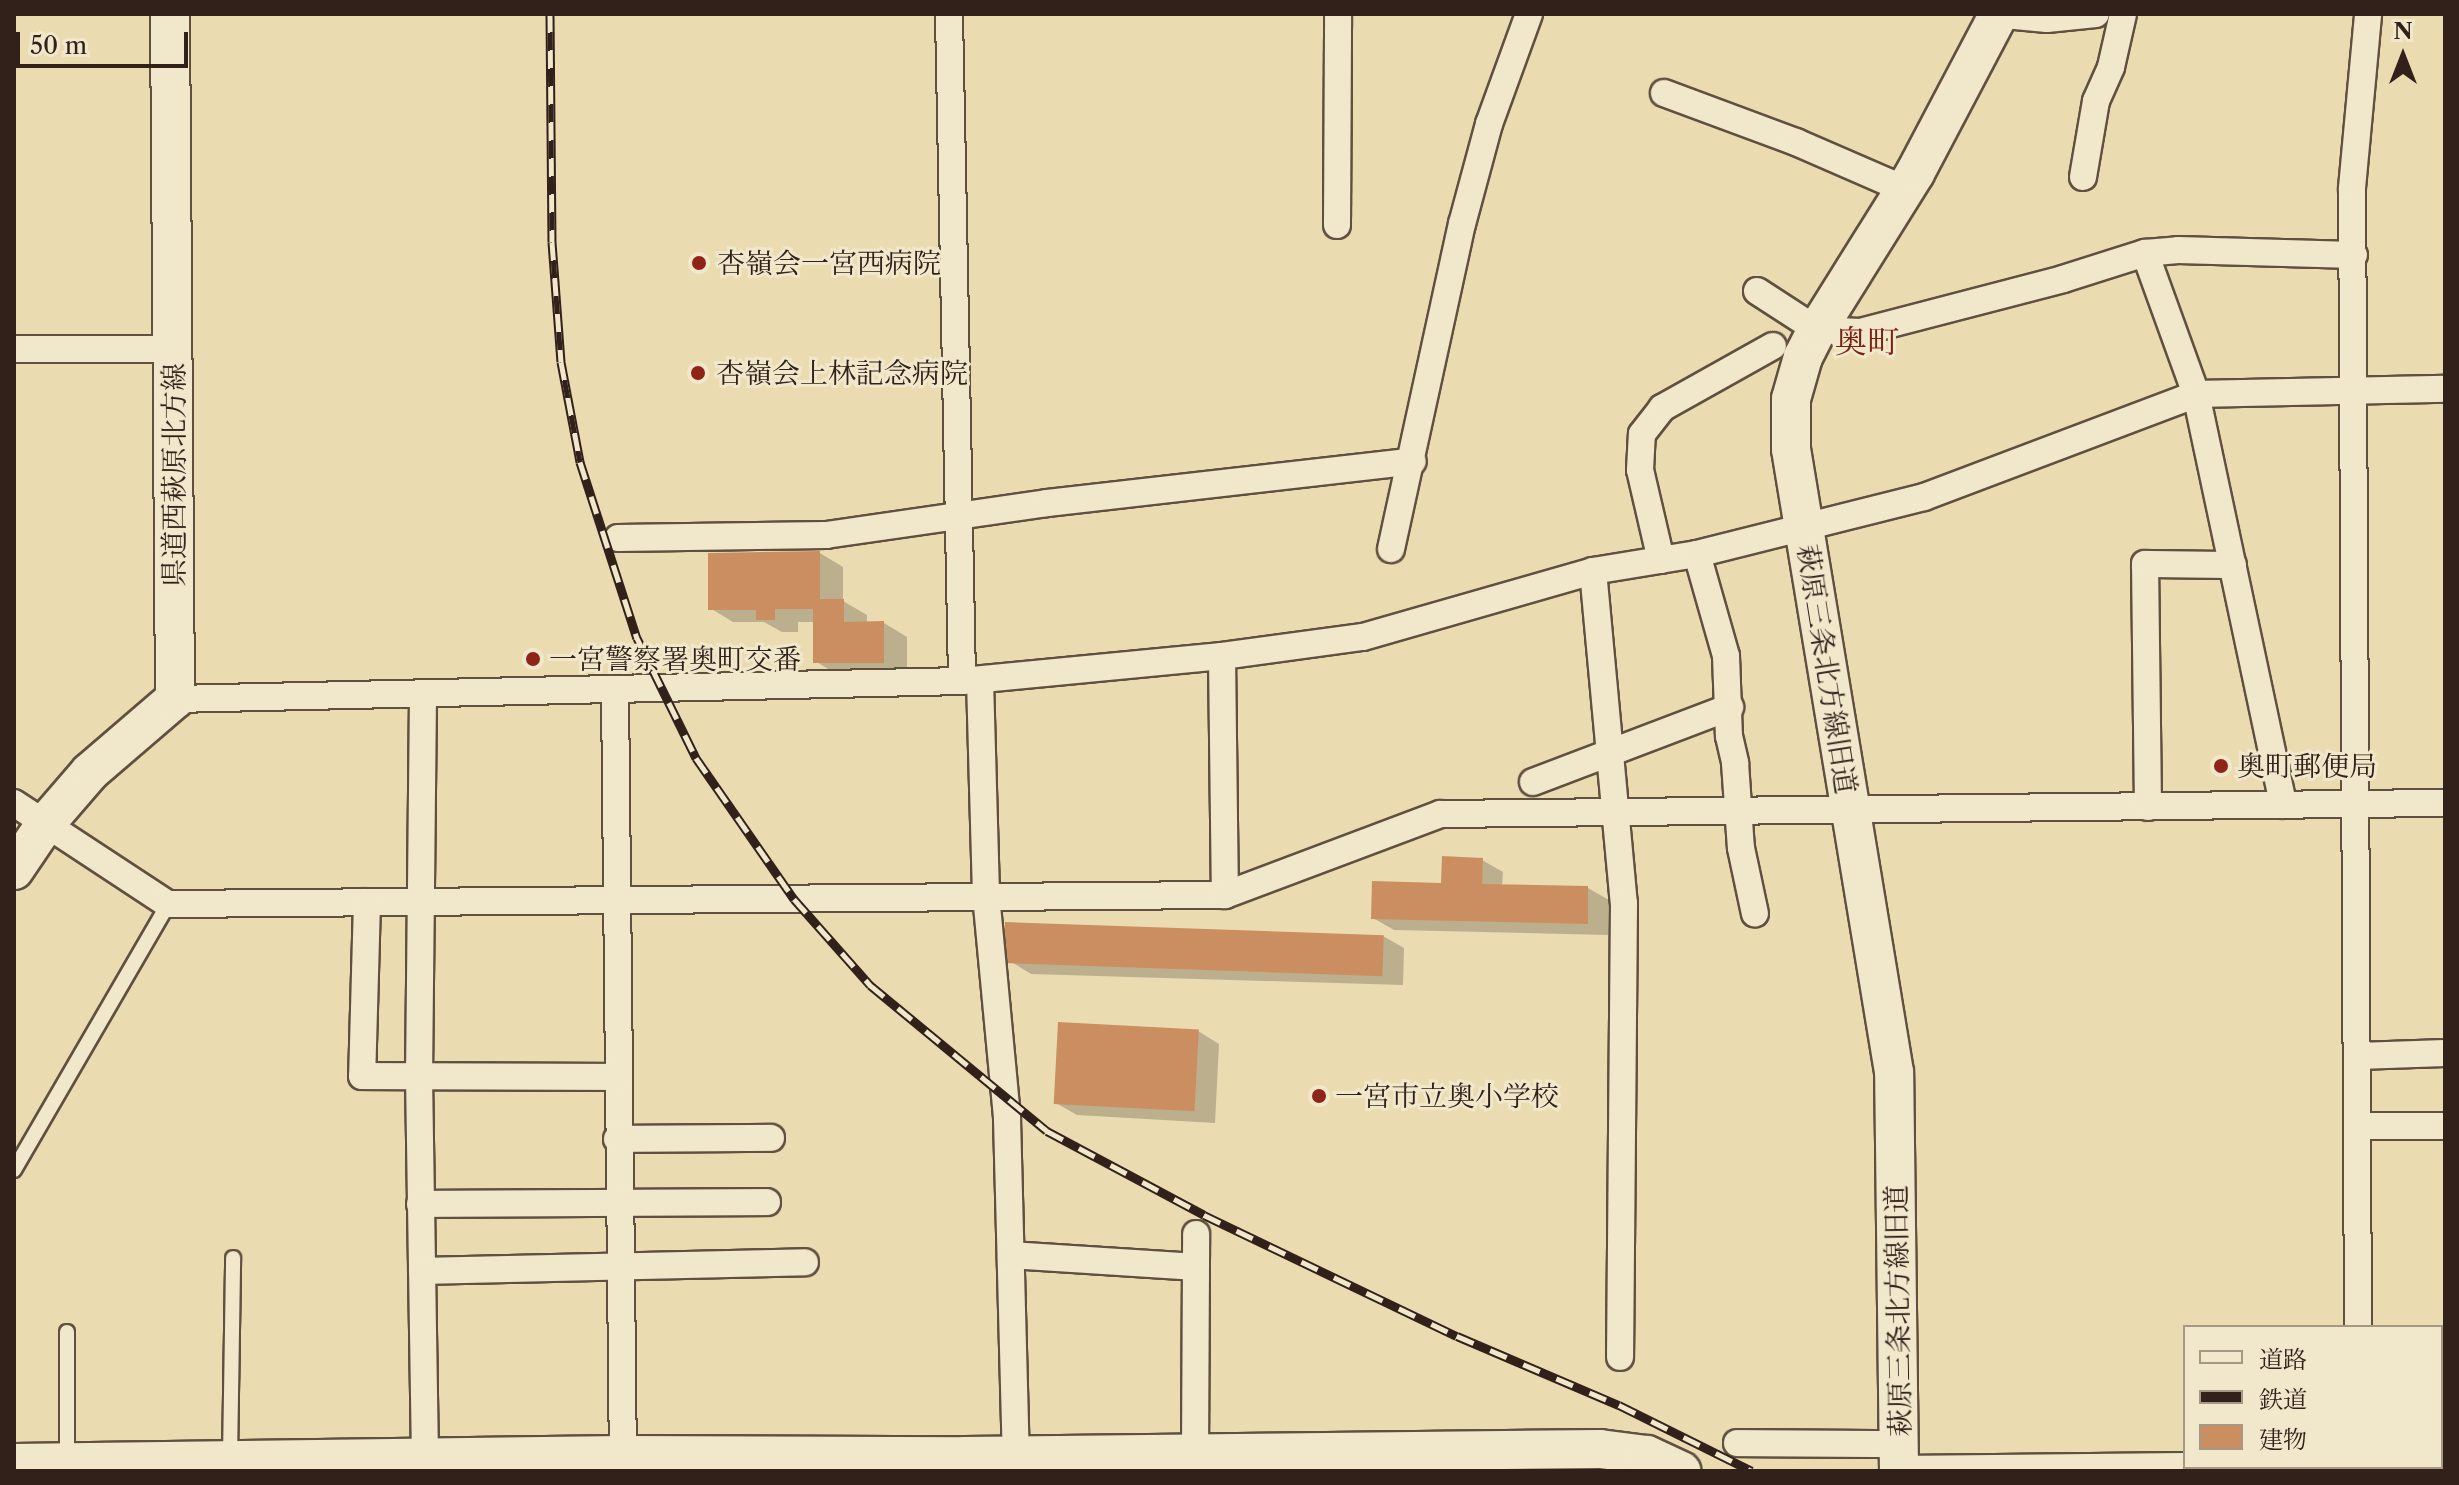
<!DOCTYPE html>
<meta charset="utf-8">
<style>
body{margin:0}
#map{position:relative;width:2459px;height:1485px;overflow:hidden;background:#eadbb1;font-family:"Libre Caslon Text","Noto Serif JP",serif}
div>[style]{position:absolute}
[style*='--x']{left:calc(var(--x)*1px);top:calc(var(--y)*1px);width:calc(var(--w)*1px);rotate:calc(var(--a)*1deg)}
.shadow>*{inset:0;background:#0003}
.building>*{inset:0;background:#cb8e60;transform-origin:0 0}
.roads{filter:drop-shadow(2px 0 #605040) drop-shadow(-2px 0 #605040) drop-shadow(0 2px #605040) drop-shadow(0 -2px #605040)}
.lane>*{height:14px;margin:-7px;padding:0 7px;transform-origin:7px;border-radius:7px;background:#f1e8cc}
.street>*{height:26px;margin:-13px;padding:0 13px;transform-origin:13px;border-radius:13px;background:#f1e8cc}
.secondary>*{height:38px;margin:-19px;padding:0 19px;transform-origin:19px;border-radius:19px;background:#f1e8cc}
.rail>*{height:9px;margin-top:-4.5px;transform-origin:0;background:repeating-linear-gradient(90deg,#f1e8cc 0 18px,#32211b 0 36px);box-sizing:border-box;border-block:2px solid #32211b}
.dots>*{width:22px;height:22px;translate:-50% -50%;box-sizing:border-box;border:4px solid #f1e8cc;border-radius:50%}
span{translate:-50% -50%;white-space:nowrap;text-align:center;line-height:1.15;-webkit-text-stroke:6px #f1e8cc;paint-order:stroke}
.poi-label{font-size:28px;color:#32211b}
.left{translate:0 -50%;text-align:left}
.street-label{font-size:28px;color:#32211b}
.quarter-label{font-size:32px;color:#7a1f14}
.frame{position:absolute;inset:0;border:16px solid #32211b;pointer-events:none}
.legend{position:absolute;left:2183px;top:1325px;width:260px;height:144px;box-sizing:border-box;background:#f1e8cc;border:2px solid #a59885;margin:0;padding:10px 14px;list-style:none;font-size:24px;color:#32211b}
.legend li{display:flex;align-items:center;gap:16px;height:40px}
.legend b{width:40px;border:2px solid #a59885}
.north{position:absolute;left:2363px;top:16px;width:80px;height:80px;-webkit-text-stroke:6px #f1e8cc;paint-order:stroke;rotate:0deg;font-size:22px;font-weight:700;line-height:32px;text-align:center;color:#32211b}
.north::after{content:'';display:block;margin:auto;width:28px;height:36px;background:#32211b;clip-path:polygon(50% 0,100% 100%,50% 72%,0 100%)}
.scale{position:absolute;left:16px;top:32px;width:172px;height:36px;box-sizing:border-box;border:4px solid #32211b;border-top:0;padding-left:10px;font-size:24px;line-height:28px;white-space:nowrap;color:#32211b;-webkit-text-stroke:6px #f1e8cc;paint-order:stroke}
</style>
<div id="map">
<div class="shadow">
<i style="clip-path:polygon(820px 553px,843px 567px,843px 601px,867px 615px,867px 623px,884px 623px,907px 637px,907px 675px,838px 675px,815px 661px,815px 622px,798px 622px,798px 632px,782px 632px,764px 622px,733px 622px,710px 608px)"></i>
<i style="clip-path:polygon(1482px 860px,1503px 872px,1502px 886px,1588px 888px,1609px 900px,1608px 935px,1394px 930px,1373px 918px,1443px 885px)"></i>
<i style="clip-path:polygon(1383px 936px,1404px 948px,1403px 985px,1031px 974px,1010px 961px)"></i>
<i style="clip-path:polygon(1198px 1031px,1219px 1044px,1215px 1123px,1077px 1115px,1056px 1103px)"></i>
</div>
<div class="building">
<i style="clip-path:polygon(820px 551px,820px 599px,844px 599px,844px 622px,884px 621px,884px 663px,813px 663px,813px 609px,775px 609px,775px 620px,756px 620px,756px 610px,708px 610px,708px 553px)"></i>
<i style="clip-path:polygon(1442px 856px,1483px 858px,1482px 884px,1588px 886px,1588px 924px,1371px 919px,1372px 881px,1441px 883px)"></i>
<i style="left:1005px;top:922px;width:379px;height:41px;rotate:2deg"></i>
<i style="left:1058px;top:1022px;width:141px;height:82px;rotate:3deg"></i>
</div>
<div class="roads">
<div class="lane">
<i style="--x:14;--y:1170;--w:307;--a:-59.9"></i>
<i style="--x:67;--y:1332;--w:127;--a:90"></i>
<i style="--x:230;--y:1458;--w:200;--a:-89.1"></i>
</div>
<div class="street">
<i style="--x:949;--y:14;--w:667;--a:88.88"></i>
<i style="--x:1994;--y:14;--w:53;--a:5.4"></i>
<i style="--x:2047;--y:19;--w:49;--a:-5.8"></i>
<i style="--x:1664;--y:93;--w:141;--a:20.4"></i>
<i style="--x:1796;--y:142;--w:118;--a:23.5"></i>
<i style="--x:2083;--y:177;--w:77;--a:-80.3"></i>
<i style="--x:2096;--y:101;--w:37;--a:-66"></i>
<i style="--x:2111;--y:67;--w:54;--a:-77.2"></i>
<i style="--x:1337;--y:225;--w:211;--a:-89.7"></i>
<i style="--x:2145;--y:253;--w:150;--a:70.1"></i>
<i style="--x:2196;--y:394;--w:420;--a:78"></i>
<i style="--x:1757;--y:291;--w:72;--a:33"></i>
<i style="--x:1817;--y:330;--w:43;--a:2.7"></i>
<i style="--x:1860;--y:332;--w:210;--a:-14.6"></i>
<i style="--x:2063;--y:279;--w:86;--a:-17.6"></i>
<i style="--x:2145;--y:253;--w:33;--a:-5"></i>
<i style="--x:2178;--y:250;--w:176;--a:1.6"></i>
<i style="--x:14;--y:349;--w:159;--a:0"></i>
<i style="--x:618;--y:538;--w:208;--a:-0.8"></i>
<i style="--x:826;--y:535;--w:223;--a:-8.2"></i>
<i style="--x:1047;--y:503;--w:368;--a:-6.5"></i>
<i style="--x:1391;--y:549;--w:333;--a:-77.7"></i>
<i style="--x:1462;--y:224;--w:104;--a:-74.9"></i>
<i style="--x:1489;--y:124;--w:117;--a:-70"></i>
<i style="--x:1697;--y:554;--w:106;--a:74.1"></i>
<i style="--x:1726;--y:656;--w:80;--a:87.9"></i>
<i style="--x:1729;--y:736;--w:28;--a:77"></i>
<i style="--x:1735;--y:763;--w:85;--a:86"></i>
<i style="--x:1741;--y:848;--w:67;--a:78"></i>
<i style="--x:1661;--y:560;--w:92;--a:-103.1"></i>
<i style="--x:1640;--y:470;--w:36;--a:-87"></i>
<i style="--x:1642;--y:434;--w:33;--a:-52"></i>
<i style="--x:1662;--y:408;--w:127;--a:-29.2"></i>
<i style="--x:1593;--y:571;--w:333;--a:84.7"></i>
<i style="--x:1624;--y:903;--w:454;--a:90.5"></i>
<i style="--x:1222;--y:656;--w:239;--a:89.3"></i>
<i style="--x:980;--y:680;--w:215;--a:88.4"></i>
<i style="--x:986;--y:895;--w:225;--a:84.6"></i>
<i style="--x:1007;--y:1119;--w:352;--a:88.5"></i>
<i style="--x:615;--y:690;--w:780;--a:89.41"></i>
<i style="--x:423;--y:696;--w:380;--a:90.6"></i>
<i style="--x:419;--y:1076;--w:395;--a:89.1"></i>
<i style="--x:175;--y:699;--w:787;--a:-1.31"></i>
<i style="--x:962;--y:681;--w:261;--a:-5.5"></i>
<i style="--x:1222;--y:656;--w:142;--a:-7.7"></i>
<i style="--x:1363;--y:637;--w:239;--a:-16"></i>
<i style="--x:1593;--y:571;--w:105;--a:-9.3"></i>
<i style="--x:1697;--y:554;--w:234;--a:-14.1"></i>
<i style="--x:1924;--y:497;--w:291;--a:-20.7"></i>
<i style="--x:2196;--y:394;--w:249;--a:-1.2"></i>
<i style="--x:1533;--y:782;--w:211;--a:-20.8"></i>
<i style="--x:14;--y:803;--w:184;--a:33.3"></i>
<i style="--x:168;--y:904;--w:1057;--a:-0.49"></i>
<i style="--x:1225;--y:895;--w:230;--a:-20.6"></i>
<i style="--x:1440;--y:814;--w:1005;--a:-0.63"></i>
<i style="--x:2148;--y:807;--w:243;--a:-90.7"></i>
<i style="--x:2145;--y:564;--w:88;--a:0.7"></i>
<i style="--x:367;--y:902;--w:174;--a:91.6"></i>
<i style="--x:362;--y:1076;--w:255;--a:0.2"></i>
<i style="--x:2358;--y:1056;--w:87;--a:-2"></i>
<i style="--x:2357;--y:1126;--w:88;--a:0"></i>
<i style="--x:617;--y:1139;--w:154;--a:-0.4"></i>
<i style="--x:420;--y:1204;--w:347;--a:-0.3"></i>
<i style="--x:1011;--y:1255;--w:185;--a:3.7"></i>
<i style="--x:422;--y:1271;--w:383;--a:-1.3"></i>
<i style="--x:2358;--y:1327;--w:1139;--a:-90.3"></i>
<i style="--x:2352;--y:188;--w:175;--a:-84.7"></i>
<i style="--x:1737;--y:1443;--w:162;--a:0.4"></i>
<i style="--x:1195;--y:1455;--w:221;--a:-89.7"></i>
<i style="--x:2441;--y:1465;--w:4;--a:0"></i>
<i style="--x:1899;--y:1469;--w:286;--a:-0.6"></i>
<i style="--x:2359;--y:1471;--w:4;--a:-90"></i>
</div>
<div class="secondary">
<i style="--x:14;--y:870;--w:57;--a:-55.8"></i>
<i style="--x:46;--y:823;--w:67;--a:-49.2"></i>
<i style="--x:90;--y:772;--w:112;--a:-40.7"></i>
<i style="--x:175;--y:699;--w:685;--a:-90.42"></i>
<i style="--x:14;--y:1463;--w:609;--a:-0.75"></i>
<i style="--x:623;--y:1455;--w:341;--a:0.2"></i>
<i style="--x:964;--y:1456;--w:636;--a:-0.63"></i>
<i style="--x:1600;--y:1449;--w:47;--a:7.3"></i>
<i style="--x:1647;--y:1455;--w:38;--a:25"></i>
<i style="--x:1899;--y:1471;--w:399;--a:-90.7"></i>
<i style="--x:1894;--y:1072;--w:631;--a:-99.39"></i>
<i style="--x:1791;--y:449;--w:50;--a:-90"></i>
<i style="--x:1791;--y:399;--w:44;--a:-74.1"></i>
<i style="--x:1803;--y:357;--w:30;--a:-63"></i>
<i style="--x:1817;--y:330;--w:185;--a:-58"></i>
<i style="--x:1915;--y:173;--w:180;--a:-62.2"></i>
</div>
</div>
<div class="rail">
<i style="--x:550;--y:14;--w:228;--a:89.5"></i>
<i style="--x:552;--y:242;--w:120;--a:85.7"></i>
<i style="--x:561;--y:362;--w:102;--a:79.2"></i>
<i style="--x:580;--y:462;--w:185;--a:72.1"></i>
<i style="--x:637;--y:638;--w:134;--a:63.8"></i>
<i style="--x:696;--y:758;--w:172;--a:55.2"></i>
<i style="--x:794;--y:899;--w:115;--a:48.5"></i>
<i style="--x:870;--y:985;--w:229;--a:39.5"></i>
<i style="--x:1047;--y:1131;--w:178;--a:28.1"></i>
<i style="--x:1204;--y:1215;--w:280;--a:25.6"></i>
<i style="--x:1457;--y:1336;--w:176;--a:23.1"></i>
<i style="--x:1619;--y:1405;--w:148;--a:26.4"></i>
</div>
<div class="dots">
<i style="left:699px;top:263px;background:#8f2418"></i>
<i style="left:698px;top:373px;background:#8f2418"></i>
<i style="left:533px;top:659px;background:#8f2418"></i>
<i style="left:2221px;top:766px;background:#8f2418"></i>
<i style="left:1319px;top:1096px;background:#8f2418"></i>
</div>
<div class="poi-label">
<span class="left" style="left:717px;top:263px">杏嶺会一宮西病院</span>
<span class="left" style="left:716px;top:373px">杏嶺会上林記念病院</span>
<span class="left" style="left:549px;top:659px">一宮警察署奥町交番</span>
<span class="left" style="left:2237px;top:766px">奥町郵便局</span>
<span class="left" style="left:1335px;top:1096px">一宮市立奥小学校</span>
</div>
<div class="street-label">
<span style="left:174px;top:475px;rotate:-90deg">県道西萩原北方線</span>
<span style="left:1827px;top:669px;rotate:81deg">萩原三条北方線旧道</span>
<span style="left:1898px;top:1311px;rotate:-91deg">萩原三条北方線旧道</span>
</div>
<div class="quarter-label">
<span style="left:1867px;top:342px">奥町</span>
</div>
<div class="frame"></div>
<ul class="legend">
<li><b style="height:10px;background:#f1e8cc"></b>道路</li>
<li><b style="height:10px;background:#32211b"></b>鉄道</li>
<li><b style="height:22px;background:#cb8e60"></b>建物</li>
</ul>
<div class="north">N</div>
<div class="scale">50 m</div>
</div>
